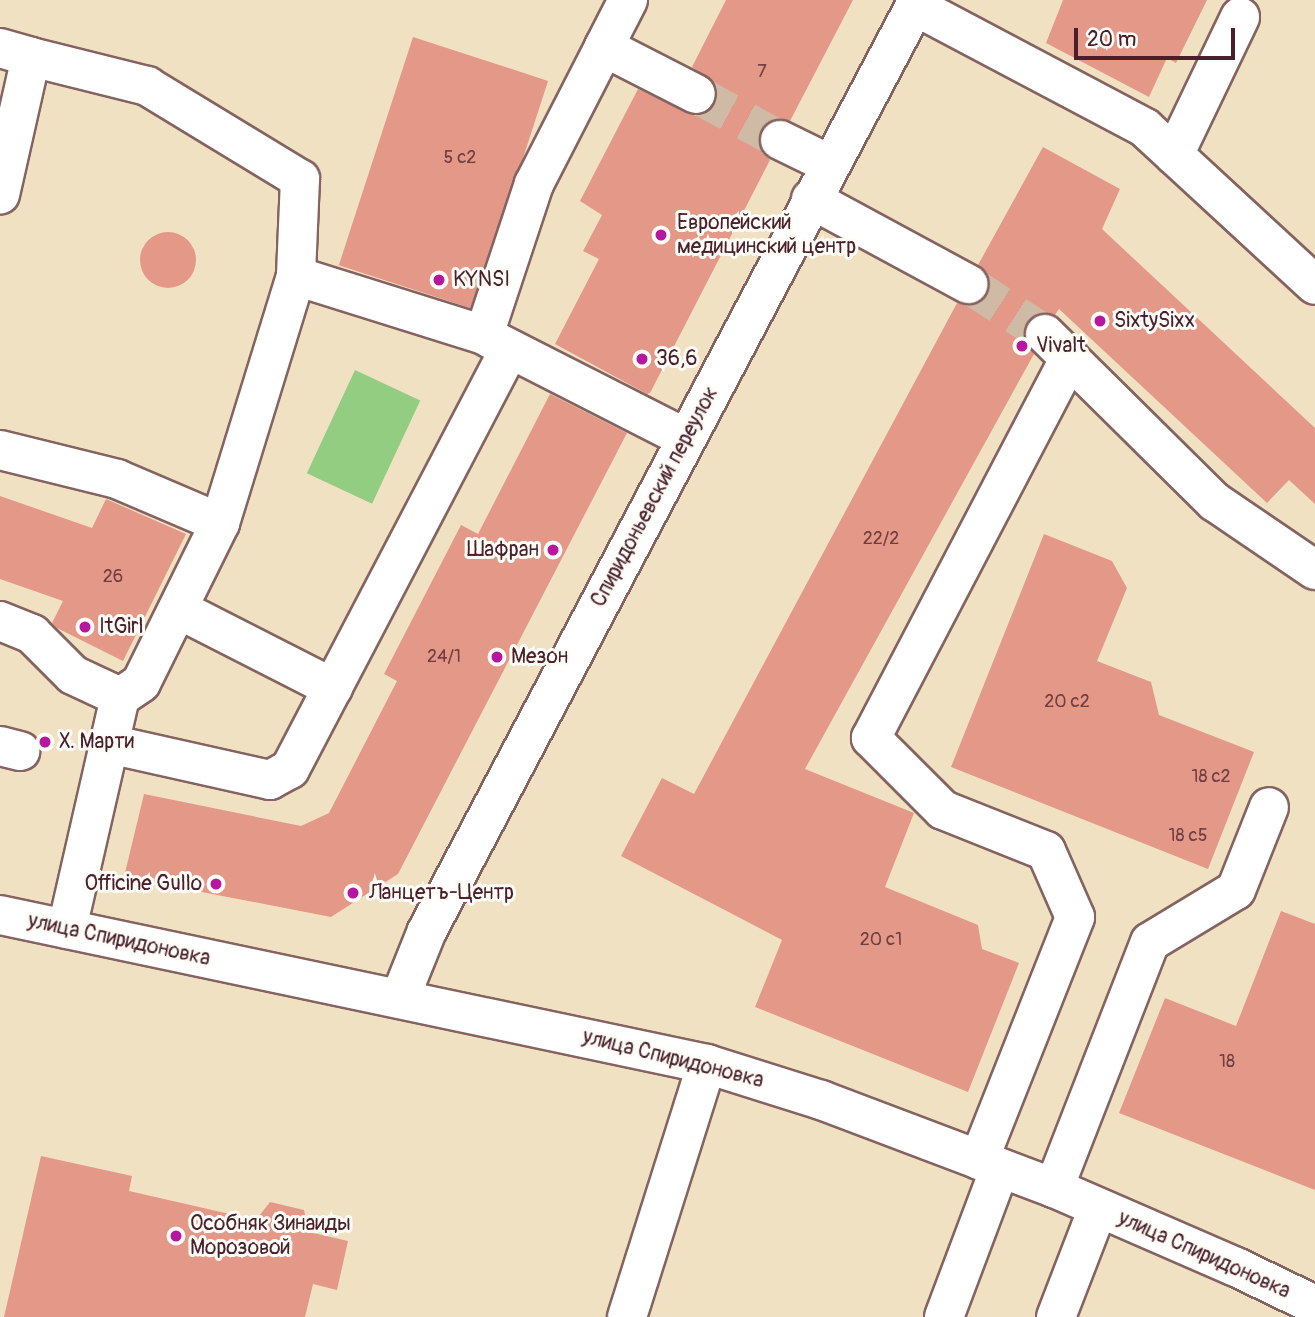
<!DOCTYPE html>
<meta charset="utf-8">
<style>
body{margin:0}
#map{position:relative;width:1315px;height:1317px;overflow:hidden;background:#f0e1c3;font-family:Pangolin,sans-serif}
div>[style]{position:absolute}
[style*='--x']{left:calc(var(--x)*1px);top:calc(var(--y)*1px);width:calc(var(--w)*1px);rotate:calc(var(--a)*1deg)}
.green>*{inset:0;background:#93cd81;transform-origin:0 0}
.building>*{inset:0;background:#e49887;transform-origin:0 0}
.round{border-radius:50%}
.minor-tunnel>*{height:38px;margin-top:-19px;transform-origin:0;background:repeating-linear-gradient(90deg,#cfbaa5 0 38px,transparent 0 57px)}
.roads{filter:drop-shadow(2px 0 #846360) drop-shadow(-2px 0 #846360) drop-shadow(0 2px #846360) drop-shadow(0 -2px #846360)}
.minor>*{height:38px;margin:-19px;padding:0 19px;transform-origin:19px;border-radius:19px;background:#fff}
.dots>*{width:19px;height:19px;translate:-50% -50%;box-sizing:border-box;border:4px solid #fdfcf7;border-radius:50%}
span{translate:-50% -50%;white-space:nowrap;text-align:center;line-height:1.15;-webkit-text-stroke:6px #fdfcf7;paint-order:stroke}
.number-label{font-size:18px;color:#703d42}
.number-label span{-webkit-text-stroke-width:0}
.poi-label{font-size:21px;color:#4a1f2b}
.left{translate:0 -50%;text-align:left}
.right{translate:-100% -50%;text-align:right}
.street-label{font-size:21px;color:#4a1f2b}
.scale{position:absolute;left:1074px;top:28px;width:161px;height:32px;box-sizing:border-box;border:4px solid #4a1f2b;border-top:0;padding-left:9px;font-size:21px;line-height:24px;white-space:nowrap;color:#4a1f2b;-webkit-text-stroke:5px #fdfcf7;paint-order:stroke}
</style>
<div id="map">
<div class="green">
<i style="left:355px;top:370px;width:72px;height:114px;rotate:25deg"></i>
</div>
<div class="building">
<i style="clip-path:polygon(726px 0,853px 0,790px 121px,778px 118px,767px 122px,761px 130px,758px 142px,762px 153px,770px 160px,650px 393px,647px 394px,555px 344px,599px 259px,583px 251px,602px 215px,580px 201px,638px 89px,696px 116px,707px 113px,715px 105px,718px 94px,715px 83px,692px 67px)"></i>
<i style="clip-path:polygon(1063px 0,1207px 0,1176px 63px,1167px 58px,1149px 97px,1046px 43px)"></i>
<i style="left:413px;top:37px;width:142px;height:240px;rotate:18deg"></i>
<i style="clip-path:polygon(1043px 147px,1120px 189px,1102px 229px,1315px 428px,1315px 504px,1289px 480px,1267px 503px,1059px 309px,1055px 315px,1040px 313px,1029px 319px,1024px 329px,1024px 339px,1034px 354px,805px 769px,914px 813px,885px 887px,978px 925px,982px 949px,1019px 963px,968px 1092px,755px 1007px,782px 940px,621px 856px,662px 778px,694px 794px,957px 303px,968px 306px,979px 303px,987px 294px,990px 283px,987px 273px,978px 265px)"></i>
<i class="round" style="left:140px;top:232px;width:56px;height:56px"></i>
<i style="clip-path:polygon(550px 394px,627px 433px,398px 874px,331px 917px,124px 877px,144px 794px,301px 826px,329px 813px,397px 681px,384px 674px,461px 525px,478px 534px)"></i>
<i style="clip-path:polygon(0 496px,92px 528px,106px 499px,186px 534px,123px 661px,57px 628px,52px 623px,63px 601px,0 579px)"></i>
<i style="clip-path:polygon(1044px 534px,1112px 561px,1127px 588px,1097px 661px,1151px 682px,1159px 715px,1254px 752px,1208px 869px,951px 767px)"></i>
<i style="clip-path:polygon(1281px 911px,1315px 924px,1315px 1190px,1119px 1113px,1165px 998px,1236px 1026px)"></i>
<i style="clip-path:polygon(41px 1156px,132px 1176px,129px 1191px,256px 1220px,270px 1202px,304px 1210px,309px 1232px,348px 1241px,337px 1290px,313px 1284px,305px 1317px,4px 1317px)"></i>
</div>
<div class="minor-tunnel">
<i style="--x:696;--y:94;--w:96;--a:28.7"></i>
<i style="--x:968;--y:284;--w:92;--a:33"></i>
</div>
<div class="roads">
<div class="minor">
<i style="--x:628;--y:0;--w:53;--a:117.1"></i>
<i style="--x:604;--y:47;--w:103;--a:27.1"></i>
<i style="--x:915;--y:6;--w:260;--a:27.9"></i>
<i style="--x:1145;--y:128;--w:231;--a:42.7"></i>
<i style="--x:0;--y:48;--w:32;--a:16"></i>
<i style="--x:31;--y:57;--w:141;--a:102.7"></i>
<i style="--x:31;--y:57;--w:120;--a:14"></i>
<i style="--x:147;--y:86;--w:179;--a:31.3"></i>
<i style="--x:300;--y:179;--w:97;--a:92.4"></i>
<i style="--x:780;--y:140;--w:55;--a:26.1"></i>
<i style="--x:1174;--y:155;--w:153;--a:-64.4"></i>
<i style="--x:811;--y:199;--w:179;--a:28.4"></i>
<i style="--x:1045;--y:334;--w:239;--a:44.7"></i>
<i style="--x:1215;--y:502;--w:121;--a:34.2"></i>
<i style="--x:489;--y:338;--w:220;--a:27"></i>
<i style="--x:0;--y:450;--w:121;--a:13.9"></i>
<i style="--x:117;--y:479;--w:112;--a:23.1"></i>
<i style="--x:220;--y:523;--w:178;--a:116.3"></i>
<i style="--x:141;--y:683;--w:25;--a:146"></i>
<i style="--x:120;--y:697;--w:238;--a:102.9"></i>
<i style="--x:220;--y:523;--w:258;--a:-72.9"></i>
<i style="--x:296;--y:276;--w:197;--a:17.4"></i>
<i style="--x:484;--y:335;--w:159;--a:-71.7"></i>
<i style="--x:534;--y:184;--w:154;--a:-62.9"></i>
<i style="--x:178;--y:609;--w:174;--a:27"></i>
<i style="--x:0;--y:621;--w:35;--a:22"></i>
<i style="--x:32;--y:634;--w:58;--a:45"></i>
<i style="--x:73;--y:675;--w:52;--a:25.1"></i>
<i style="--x:109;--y:744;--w:165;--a:12.6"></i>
<i style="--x:270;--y:780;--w:23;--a:-29"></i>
<i style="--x:290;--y:769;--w:474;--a:-62.4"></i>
<i style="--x:0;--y:746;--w:21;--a:14"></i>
<i style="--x:0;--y:915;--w:723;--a:11.9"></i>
<i style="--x:707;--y:1064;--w:120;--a:17.5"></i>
<i style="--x:821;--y:1100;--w:249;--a:20.7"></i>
<i style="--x:1054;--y:1188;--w:198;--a:23.5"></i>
<i style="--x:1236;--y:1267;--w:88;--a:25.7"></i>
<i style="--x:400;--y:998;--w:72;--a:-68.1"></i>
<i style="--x:427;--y:931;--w:1053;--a:-62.19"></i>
<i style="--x:979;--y:1160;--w:261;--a:-68.4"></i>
<i style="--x:1075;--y:917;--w:72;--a:-113.7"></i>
<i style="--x:1046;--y:851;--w:111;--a:-158.3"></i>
<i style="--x:943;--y:810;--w:102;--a:-135"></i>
<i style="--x:871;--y:738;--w:429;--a:-62.4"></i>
<i style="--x:1054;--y:1188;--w:264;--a:-68.7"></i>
<i style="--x:1150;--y:942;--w:100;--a:-31.2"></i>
<i style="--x:1236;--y:890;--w:89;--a:-68.3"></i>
<i style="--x:627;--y:1317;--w:265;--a:-72.5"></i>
<i style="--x:944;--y:1317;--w:159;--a:-69.4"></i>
<i style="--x:1056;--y:1317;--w:117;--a:-68.9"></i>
</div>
</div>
<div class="dots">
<i style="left:661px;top:235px;background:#b5179e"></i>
<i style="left:439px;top:280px;background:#b5179e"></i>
<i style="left:1100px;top:321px;background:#b5179e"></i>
<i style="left:1022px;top:346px;background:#b5179e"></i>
<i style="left:642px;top:359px;background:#b5179e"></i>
<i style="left:553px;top:550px;background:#b5179e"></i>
<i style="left:85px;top:627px;background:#b5179e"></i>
<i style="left:497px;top:657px;background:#b5179e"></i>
<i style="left:45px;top:742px;background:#b5179e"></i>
<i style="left:216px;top:884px;background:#b5179e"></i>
<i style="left:353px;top:893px;background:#b5179e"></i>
<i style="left:176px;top:1236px;background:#b5179e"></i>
</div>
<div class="number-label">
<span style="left:762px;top:72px">7</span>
<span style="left:460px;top:158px">5 с2</span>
<span style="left:881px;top:539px">22/2</span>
<span style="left:113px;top:577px">26</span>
<span style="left:444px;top:657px">24/1</span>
<span style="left:1067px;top:702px">20 с2</span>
<span style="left:1211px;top:777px">18 с2</span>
<span style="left:1188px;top:836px">18 с5</span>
<span style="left:881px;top:940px">20 с1</span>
<span style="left:1227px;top:1062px">18</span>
</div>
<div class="poi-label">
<span class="left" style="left:677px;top:235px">Европейский<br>медицинский центр</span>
<span class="left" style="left:453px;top:280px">KYNSI</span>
<span class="left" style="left:1114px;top:321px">SixtySixx</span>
<span class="left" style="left:1036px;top:346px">Vivalt</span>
<span class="left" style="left:656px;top:359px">36,6</span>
<span class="right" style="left:539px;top:550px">Шафран</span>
<span class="left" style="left:99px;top:627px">ItGirl</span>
<span class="left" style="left:511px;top:657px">Мезон</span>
<span class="left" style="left:59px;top:742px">Х. Марти</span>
<span class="right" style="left:202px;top:884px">Officine Gullo</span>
<span class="left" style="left:369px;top:893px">Ланцетъ-Центр</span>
<span class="left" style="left:190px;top:1236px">Особняк Зинаиды<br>Морозовой</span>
</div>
<div class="street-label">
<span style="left:655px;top:497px;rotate:-62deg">Спиридоньевский переулок</span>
<span style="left:119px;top:940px;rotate:12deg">улица Спиридоновка</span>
<span style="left:673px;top:1059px;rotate:14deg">улица Спиридоновка</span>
<span style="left:1204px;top:1255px;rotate:24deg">улица Спиридоновка</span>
</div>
<div class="scale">20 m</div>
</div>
